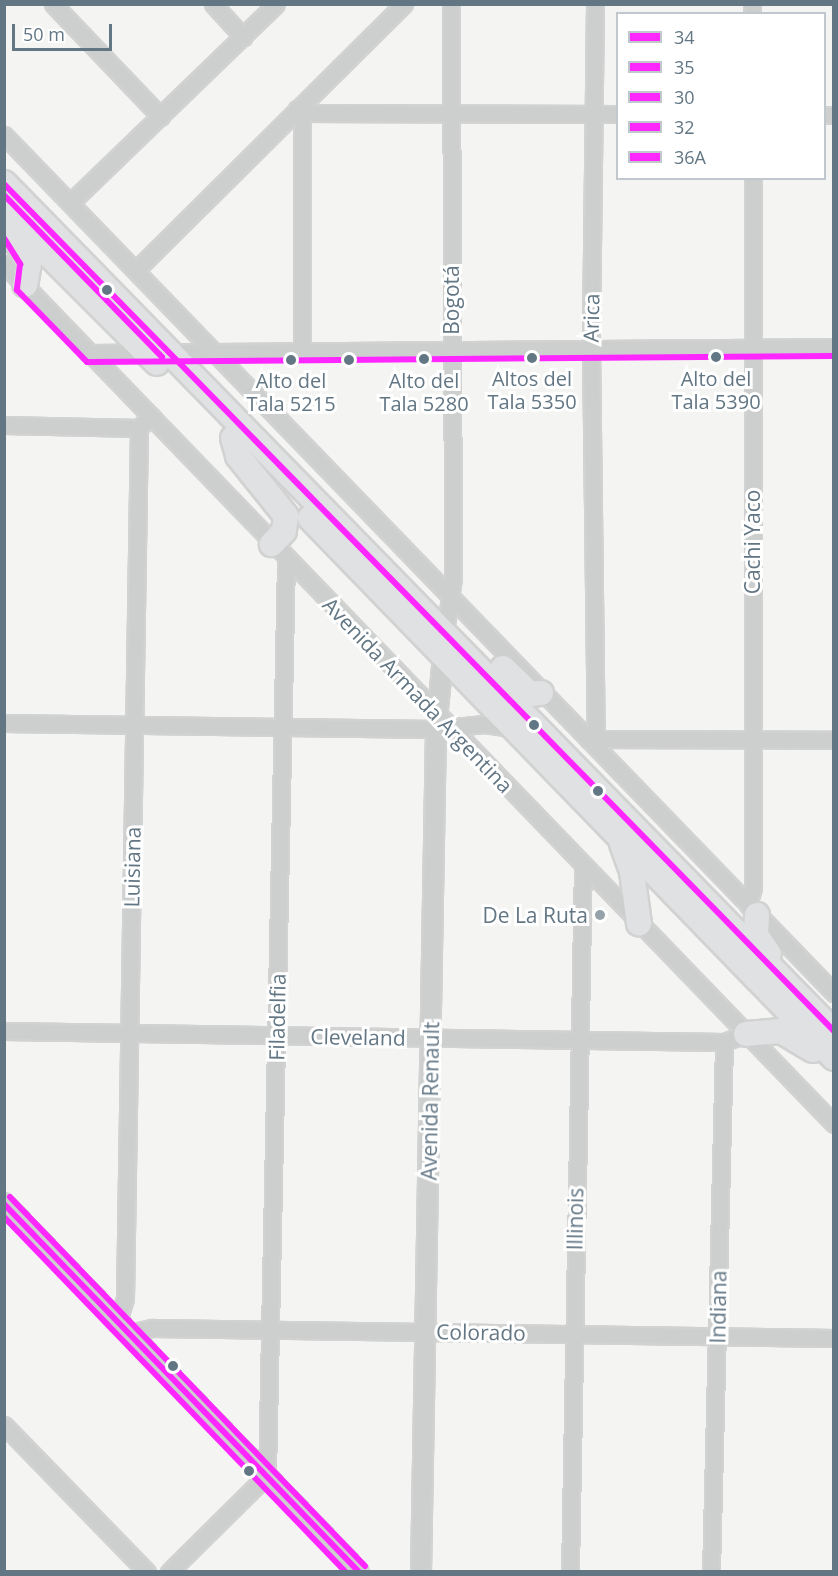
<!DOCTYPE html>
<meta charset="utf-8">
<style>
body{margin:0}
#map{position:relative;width:838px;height:1576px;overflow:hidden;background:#f4f4f2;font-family:"Open Sans",sans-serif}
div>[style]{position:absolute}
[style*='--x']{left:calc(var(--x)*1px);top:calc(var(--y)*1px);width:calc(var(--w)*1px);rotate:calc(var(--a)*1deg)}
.roads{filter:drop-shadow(2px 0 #d1d2d1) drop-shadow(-2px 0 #d1d2d1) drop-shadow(0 2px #d1d2d1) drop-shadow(0 -2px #d1d2d1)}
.minor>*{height:15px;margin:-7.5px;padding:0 7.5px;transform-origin:7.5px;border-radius:7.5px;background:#cdcfcf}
.tertiary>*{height:18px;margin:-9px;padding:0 9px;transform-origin:9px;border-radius:9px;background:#cdcfcf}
.primary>*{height:24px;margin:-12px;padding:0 12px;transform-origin:12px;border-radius:12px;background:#e0e1e2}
.bus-1>*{height:6px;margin:-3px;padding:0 3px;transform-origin:3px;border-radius:3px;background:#fe27ff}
.bus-2>*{height:6px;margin:-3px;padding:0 3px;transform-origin:3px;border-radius:3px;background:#fe27ff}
.bus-3>*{height:6px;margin:-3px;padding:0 3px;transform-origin:3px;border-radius:3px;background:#fe27ff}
.bus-4>*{height:6px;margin:-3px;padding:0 3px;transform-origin:3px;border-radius:3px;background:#fe27ff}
.bus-5>*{height:6px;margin:-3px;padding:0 3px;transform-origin:3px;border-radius:3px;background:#fe27ff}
.dots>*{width:16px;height:16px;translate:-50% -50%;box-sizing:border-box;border:3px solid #fff;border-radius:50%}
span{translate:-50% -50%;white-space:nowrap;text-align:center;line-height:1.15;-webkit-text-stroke:6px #fff;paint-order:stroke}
.bus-label{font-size:20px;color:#627684}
.street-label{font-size:21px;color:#627684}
.poi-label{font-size:21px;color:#627684}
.right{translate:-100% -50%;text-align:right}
.frame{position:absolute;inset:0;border:6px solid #627684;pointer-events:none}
.legend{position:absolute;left:616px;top:12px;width:210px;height:168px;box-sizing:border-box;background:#fff;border:2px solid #c0c8ce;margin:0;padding:8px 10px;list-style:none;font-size:18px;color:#627684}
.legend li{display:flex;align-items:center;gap:12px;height:30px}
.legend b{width:30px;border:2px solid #c0c8ce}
.scale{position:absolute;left:12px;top:24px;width:100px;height:27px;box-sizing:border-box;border:3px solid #627684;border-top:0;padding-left:8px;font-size:18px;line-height:21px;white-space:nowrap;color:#627684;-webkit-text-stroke:4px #fff;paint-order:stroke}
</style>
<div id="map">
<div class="roads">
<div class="minor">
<i style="--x:53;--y:4;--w:156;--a:46.3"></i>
<i style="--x:213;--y:4;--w:45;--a:47.7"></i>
<i style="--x:595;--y:4;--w:342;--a:90.7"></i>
<i style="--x:591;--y:346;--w:393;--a:89.3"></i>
<i style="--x:752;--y:4;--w:10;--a:90"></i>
<i style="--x:297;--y:109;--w:6;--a:39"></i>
<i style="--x:302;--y:113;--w:316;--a:0.2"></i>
<i style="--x:302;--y:113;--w:238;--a:90"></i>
<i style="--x:824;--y:115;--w:10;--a:0"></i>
<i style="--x:4;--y:135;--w:1194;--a:45.95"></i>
<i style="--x:70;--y:203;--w:286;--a:-44"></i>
<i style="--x:4;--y:264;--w:1195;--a:46.02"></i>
<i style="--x:136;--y:270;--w:378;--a:-44.8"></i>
<i style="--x:88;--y:353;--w:746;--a:-0.46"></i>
<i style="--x:4;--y:425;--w:135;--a:1.3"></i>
<i style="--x:445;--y:631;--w:54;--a:-81.4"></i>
<i style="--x:453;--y:578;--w:574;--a:-90.2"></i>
<i style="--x:4;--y:723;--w:432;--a:0.8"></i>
<i style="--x:436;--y:729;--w:48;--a:-5.9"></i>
<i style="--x:484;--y:724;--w:27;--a:8"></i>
<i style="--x:588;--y:739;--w:246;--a:0.2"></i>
<i style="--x:748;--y:905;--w:18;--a:-74"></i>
<i style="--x:753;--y:888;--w:710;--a:-90"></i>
<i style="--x:4;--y:1031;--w:720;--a:0.88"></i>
<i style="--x:724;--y:1042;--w:23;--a:-20"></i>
<i style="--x:118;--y:1321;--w:24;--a:-73"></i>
<i style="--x:125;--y:1298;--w:870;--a:-89.08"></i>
<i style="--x:139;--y:428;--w:17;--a:-45"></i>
<i style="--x:130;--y:1333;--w:23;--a:-13"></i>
<i style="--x:152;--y:1328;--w:682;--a:0.84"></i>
<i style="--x:4;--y:1425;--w:205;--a:45.8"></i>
<i style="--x:169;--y:1572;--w:138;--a:-44.7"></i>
<i style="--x:267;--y:1475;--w:916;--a:-88.81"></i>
<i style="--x:570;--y:1572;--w:706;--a:-88.95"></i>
<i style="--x:711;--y:1572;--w:530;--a:-88.59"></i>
</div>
<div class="tertiary">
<i style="--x:4;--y:1203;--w:512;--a:46.11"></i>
<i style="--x:421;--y:1572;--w:843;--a:-88.98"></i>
<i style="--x:436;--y:729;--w:82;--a:-84.4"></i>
</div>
<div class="primary">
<i style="--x:4;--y:183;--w:1187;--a:45.65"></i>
<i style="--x:4;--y:210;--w:216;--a:45"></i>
<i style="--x:10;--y:230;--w:38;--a:60"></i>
<i style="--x:29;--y:263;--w:22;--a:100"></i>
<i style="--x:233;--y:438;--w:19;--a:74"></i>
<i style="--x:238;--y:456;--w:77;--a:51.3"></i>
<i style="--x:286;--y:516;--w:15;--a:98"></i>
<i style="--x:284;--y:531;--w:18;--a:133"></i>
<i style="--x:310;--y:518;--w:752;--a:45.86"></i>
<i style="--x:503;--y:668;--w:37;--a:44"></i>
<i style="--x:530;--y:694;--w:11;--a:-5"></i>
<i style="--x:622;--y:844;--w:30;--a:70"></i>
<i style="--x:632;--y:872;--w:52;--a:82.3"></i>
<i style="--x:757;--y:915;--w:20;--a:93"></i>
<i style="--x:756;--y:935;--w:23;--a:56"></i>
<i style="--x:746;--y:1034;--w:35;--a:-5"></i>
<i style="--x:781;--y:1031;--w:37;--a:31"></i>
</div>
</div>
<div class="bus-1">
<i style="--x:4;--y:184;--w:1186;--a:45.58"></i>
</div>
<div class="bus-2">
<i style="--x:5;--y:196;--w:225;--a:45.7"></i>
<i style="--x:4;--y:238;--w:31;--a:58"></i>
<i style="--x:20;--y:264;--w:26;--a:97"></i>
<i style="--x:17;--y:290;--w:100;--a:45.8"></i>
<i style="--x:87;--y:362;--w:747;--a:-0.46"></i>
</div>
<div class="bus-3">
<i style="--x:4;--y:1204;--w:511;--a:46.03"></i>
</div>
<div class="bus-4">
<i style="--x:4;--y:1217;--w:493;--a:46.1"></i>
</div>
<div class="bus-5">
<i style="--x:10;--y:1197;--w:512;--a:46.11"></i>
</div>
<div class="dots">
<i style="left:107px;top:290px;background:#627684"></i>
<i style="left:716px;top:357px;background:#627684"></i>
<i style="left:532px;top:358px;background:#627684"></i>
<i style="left:424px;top:359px;background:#627684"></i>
<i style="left:291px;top:360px;background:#627684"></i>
<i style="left:349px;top:360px;background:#627684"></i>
<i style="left:534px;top:725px;background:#627684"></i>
<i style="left:598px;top:791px;background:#627684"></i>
<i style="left:600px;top:915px;background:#95a2aa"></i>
<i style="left:173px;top:1366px;background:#627684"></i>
<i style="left:249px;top:1471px;background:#627684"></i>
</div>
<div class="bus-label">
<span style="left:716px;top:390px">Alto del<br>Tala 5390</span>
<span style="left:532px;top:390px">Altos del<br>Tala 5350</span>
<span style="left:424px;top:392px">Alto del<br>Tala 5280</span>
<span style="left:291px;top:392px">Alto del<br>Tala 5215</span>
</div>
<div class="street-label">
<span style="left:451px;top:300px;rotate:-90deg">Bogotá</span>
<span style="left:591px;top:318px;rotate:-89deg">Arica</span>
<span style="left:752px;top:542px;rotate:-90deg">Cachi Yaco</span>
<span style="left:418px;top:695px;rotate:46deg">Avenida Armada Argentina</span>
<span style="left:132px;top:867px;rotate:-89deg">Luisiana</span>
<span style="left:277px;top:1017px;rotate:-89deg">Filadelfia</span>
<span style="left:358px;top:1037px;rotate:1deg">Cleveland</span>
<span style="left:430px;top:1101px;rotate:-89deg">Avenida Renault</span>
<span style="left:575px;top:1219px;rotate:-89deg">Illinois</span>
<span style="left:718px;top:1307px;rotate:-89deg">Indiana</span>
<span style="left:481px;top:1332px;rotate:1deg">Colorado</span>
</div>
<div class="poi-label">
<span class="right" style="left:588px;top:915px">De La Ruta</span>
</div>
<div class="frame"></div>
<ul class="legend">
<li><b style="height:8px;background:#fe27ff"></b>34</li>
<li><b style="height:8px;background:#fe27ff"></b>35</li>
<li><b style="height:8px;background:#fe27ff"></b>30</li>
<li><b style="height:8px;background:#fe27ff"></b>32</li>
<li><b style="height:8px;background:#fe27ff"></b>36A</li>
</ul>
<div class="scale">50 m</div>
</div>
